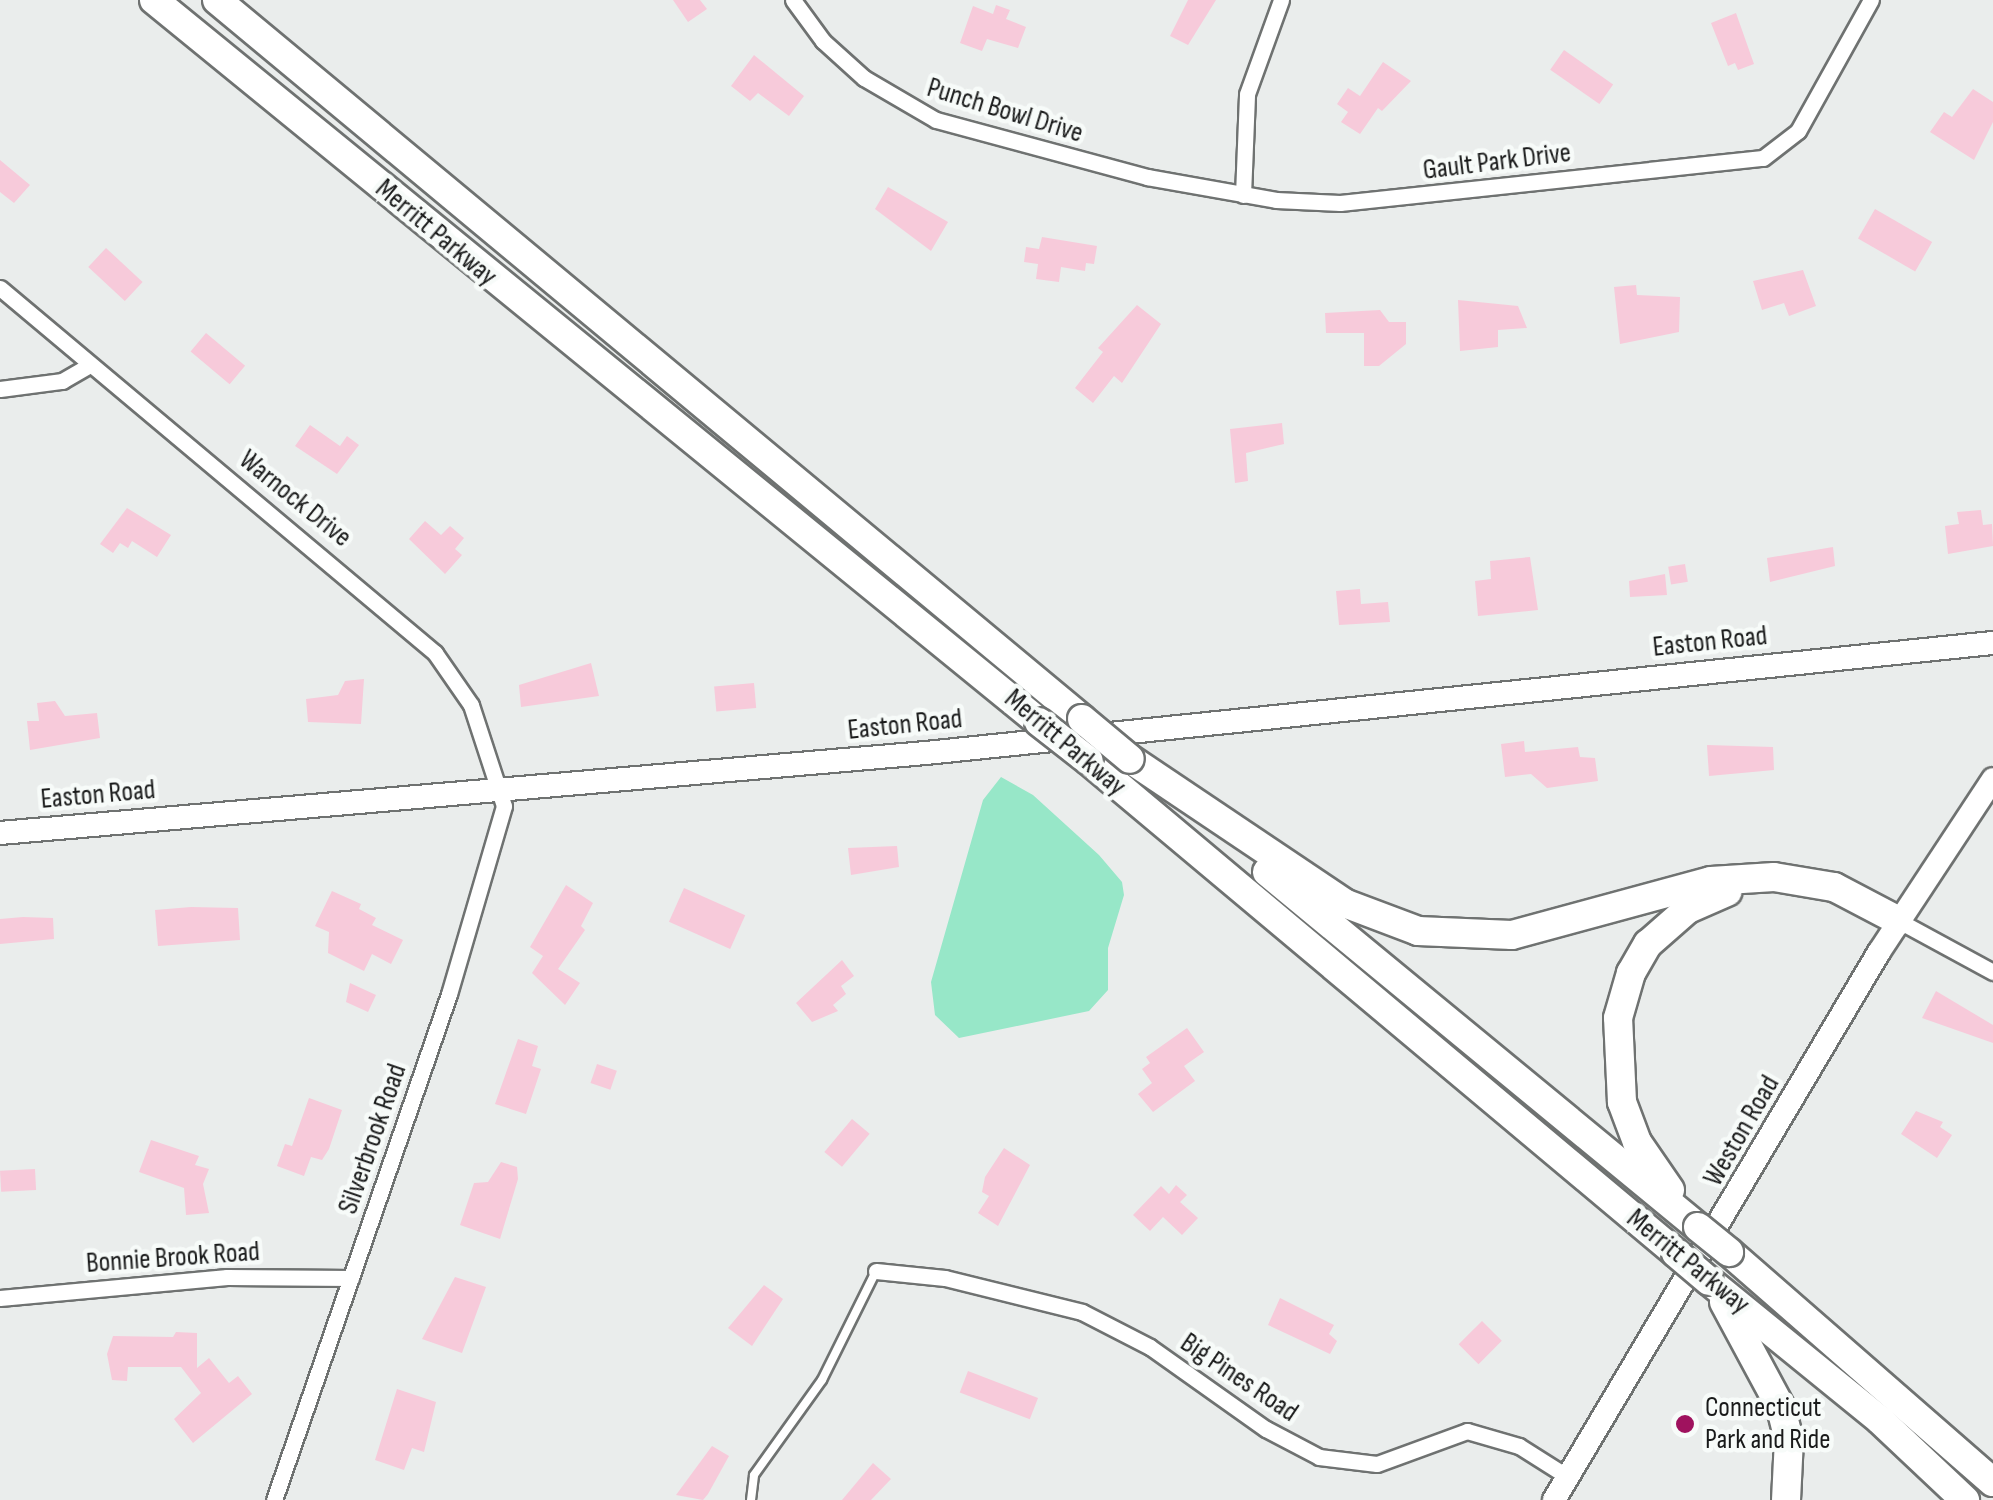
<!DOCTYPE html>
<style>
body{margin:0}
#map{position:relative;width:1993px;height:1500px;overflow:hidden;background:#eaedec;font-family:"Sofia Sans Condensed",sans-serif}
div>[style]{position:absolute}
[style*='--x']{left:calc(var(--x)*1px);top:calc(var(--y)*1px);width:calc(var(--w)*1px);rotate:calc(var(--a)*1deg)}
.water>*{inset:0;background:#97e7c8}
.building>*{inset:0;background:#f7cada;transform-origin:0 0}
.roads{filter:drop-shadow(2px 0 #6f7271) drop-shadow(-2px 0 #6f7271) drop-shadow(0 2px #6f7271) drop-shadow(0 -2px #6f7271)}
.service>*{height:8px;margin:-4px;padding:0 4px;transform-origin:4px;border-radius:4px;background:#fff}
.minor>*{height:15px;margin:-7.5px;padding:0 7.5px;transform-origin:7.5px;border-radius:7.5px;background:#fff}
.secondary>*{height:22px;margin:-11px;padding:0 11px;transform-origin:11px;border-radius:11px;background:#fff}
.motorway>*{height:28px;margin:-14px;padding:0 14px;transform-origin:14px;border-radius:14px;background:#fff}
.bridges{filter:drop-shadow(2px 0 #6f7271) drop-shadow(-2px 0 #6f7271) drop-shadow(0 2px #6f7271) drop-shadow(0 -2px #6f7271)}
.motorway-bridge>*{height:28px;margin:-14px;padding:0 14px;transform-origin:14px;border-radius:14px;background:#fff}
.dots>*{width:28px;height:28px;translate:-50% -50%;box-sizing:border-box;border:5px solid #f7fbf9;border-radius:50%}
span{translate:-50% -50%;white-space:nowrap;text-align:center;line-height:1.15;-webkit-text-stroke:9px #f7fbf9;paint-order:stroke}
.street-label{font-size:28px;color:#191a1a}
.poi-label{font-size:28px;color:#191a1a}
.left{translate:0 -50%;text-align:left}
</style>
<div id="map">
<div class="water">
<i style="clip-path:polygon(1001px 777px,1033px 795px,1099px 855px,1122px 882px,1124px 895px,1108px 948px,1108px 990px,1089px 1011px,959px 1038px,935px 1015px,931px 982px,983px 800px)"></i>
</div>
<div class="building">
<i style="clip-path:polygon(673px 0,700px 0,707px 9px,688px 22px)"></i>
<i style="clip-path:polygon(1188px 0,1216px 0,1188px 45px,1170px 36px)"></i>
<i style="clip-path:polygon(996px 5px,1010px 10px,1006px 19px,1026px 27px,1018px 48px,987px 39px,982px 51px,960px 43px,973px 6px,993px 14px)"></i>
<i style="clip-path:polygon(1736px 13px,1754px 64px,1738px 70px,1735px 63px,1728px 66px,1711px 23px)"></i>
<i style="left:1564px;top:50px;width:60px;height:24px;rotate:35deg"></i>
<i style="clip-path:polygon(754px 55px,804px 96px,789px 116px,758px 93px,750px 101px,731px 86px)"></i>
<i style="clip-path:polygon(1383px 62px,1411px 81px,1382px 111px,1378px 108px,1360px 134px,1341px 122px,1348px 112px,1337px 104px,1348px 88px,1360px 96px)"></i>
<i style="clip-path:polygon(1973px 89px,1993px 102px,1993px 122px,1974px 160px,1930px 132px,1944px 112px,1952px 117px)"></i>
<i style="clip-path:polygon(0 160px,30px 185px,14px 203px,0 192px)"></i>
<i style="clip-path:polygon(888px 187px,948px 222px,931px 251px,875px 209px)"></i>
<i style="left:1875px;top:209px;width:66px;height:34px;rotate:30deg"></i>
<i style="clip-path:polygon(1042px 237px,1097px 246px,1094px 264px,1086px 263px,1085px 271px,1061px 267px,1059px 282px,1036px 279px,1038px 264px,1024px 262px,1026px 247px,1039px 249px)"></i>
<i style="left:106px;top:248px;width:50px;height:26px;rotate:43deg"></i>
<i style="clip-path:polygon(1803px 270px,1816px 306px,1789px 316px,1784px 303px,1762px 310px,1753px 281px)"></i>
<i style="clip-path:polygon(1636px 285px,1637px 295px,1680px 297px,1679px 332px,1620px 344px,1614px 287px)"></i>
<i style="clip-path:polygon(1458px 300px,1518px 306px,1527px 328px,1498px 330px,1498px 347px,1460px 351px)"></i>
<i style="clip-path:polygon(1137px 305px,1161px 324px,1122px 383px,1114px 376px,1093px 403px,1075px 388px,1103px 352px,1098px 348px)"></i>
<i style="clip-path:polygon(1380px 310px,1389px 322px,1406px 322px,1406px 344px,1379px 366px,1364px 366px,1364px 333px,1326px 333px,1325px 313px)"></i>
<i style="left:206px;top:333px;width:51px;height:24px;rotate:40deg"></i>
<i style="clip-path:polygon(1282px 423px,1284px 444px,1246px 453px,1248px 481px,1235px 483px,1230px 429px)"></i>
<i style="clip-path:polygon(310px 425px,340px 446px,347px 436px,359px 445px,337px 474px,295px 446px)"></i>
<i style="clip-path:polygon(127px 508px,171px 535px,157px 557px,132px 541px,128px 548px,120px 543px,113px 553px,100px 544px)"></i>
<i style="clip-path:polygon(1981px 510px,1983px 525px,1992px 524px,1993px 546px,1948px 554px,1945px 526px,1959px 524px,1957px 512px)"></i>
<i style="clip-path:polygon(425px 521px,441px 535px,450px 526px,464px 538px,455px 549px,462px 555px,445px 574px,409px 539px)"></i>
<i style="clip-path:polygon(1833px 547px,1835px 566px,1770px 582px,1767px 558px)"></i>
<i style="clip-path:polygon(1530px 557px,1538px 610px,1478px 616px,1475px 581px,1491px 579px,1490px 561px)"></i>
<i style="left:1685px;top:564px;width:18px;height:17px;rotate:81deg"></i>
<i style="clip-path:polygon(1665px 574px,1667px 595px,1630px 597px,1629px 581px)"></i>
<i style="clip-path:polygon(1360px 589px,1361px 604px,1388px 602px,1390px 622px,1339px 625px,1336px 591px)"></i>
<i style="clip-path:polygon(591px 663px,599px 696px,521px 707px,519px 685px)"></i>
<i style="clip-path:polygon(364px 679px,361px 724px,308px 722px,306px 699px,338px 695px,345px 681px)"></i>
<i style="left:754px;top:683px;width:25px;height:40px;rotate:85deg"></i>
<i style="clip-path:polygon(55px 701px,65px 716px,97px 713px,100px 738px,30px 750px,27px 721px,39px 721px,37px 703px)"></i>
<i style="clip-path:polygon(1524px 741px,1525px 752px,1578px 747px,1580px 757px,1595px 758px,1598px 781px,1547px 788px,1531px 774px,1505px 777px,1501px 744px)"></i>
<i style="clip-path:polygon(1707px 745px,1773px 747px,1774px 770px,1709px 776px)"></i>
<i style="clip-path:polygon(897px 846px,899px 867px,851px 875px,848px 848px)"></i>
<i style="clip-path:polygon(566px 885px,593px 903px,581px 926px,585px 930px,558px 969px,580px 983px,565px 1005px,532px 973px,543px 956px,530px 947px)"></i>
<i style="left:684px;top:888px;width:67px;height:37px;rotate:24deg"></i>
<i style="clip-path:polygon(332px 891px,361px 904px,359px 909px,376px 918px,372px 925px,403px 940px,391px 964px,372px 954px,364px 971px,328px 953px,329px 932px,315px 926px)"></i>
<i style="clip-path:polygon(191px 907px,238px 908px,240px 940px,158px 946px,155px 910px)"></i>
<i style="clip-path:polygon(23px 917px,53px 918px,54px 939px,0 944px,0 919px)"></i>
<i style="clip-path:polygon(842px 960px,854px 976px,841px 986px,846px 994px,833px 1005px,838px 1011px,812px 1022px,796px 1003px)"></i>
<i style="clip-path:polygon(350px 983px,376px 995px,368px 1012px,346px 1002px)"></i>
<i style="clip-path:polygon(1936px 991px,1993px 1025px,1993px 1043px,1922px 1018px)"></i>
<i style="clip-path:polygon(1187px 1028px,1204px 1052px,1184px 1066px,1195px 1081px,1153px 1112px,1138px 1094px,1152px 1083px,1142px 1069px,1150px 1063px,1146px 1057px)"></i>
<i style="clip-path:polygon(518px 1039px,538px 1046px,532px 1066px,541px 1069px,526px 1114px,495px 1104px)"></i>
<i style="left:597px;top:1064px;width:21px;height:20px;rotate:19deg"></i>
<i style="clip-path:polygon(309px 1098px,342px 1110px,329px 1149px,322px 1160px,311px 1157px,304px 1176px,277px 1166px,285px 1144px,292px 1146px)"></i>
<i style="clip-path:polygon(1916px 1111px,1943px 1122px,1940px 1127px,1952px 1135px,1937px 1158px,1901px 1134px)"></i>
<i style="left:852px;top:1119px;width:23px;height:43px;rotate:40deg"></i>
<i style="clip-path:polygon(151px 1140px,199px 1156px,195px 1165px,209px 1169px,203px 1184px,209px 1213px,186px 1215px,184px 1188px,139px 1172px)"></i>
<i style="clip-path:polygon(1004px 1148px,1030px 1165px,998px 1226px,978px 1213px,989px 1196px,982px 1192px,985px 1177px)"></i>
<i style="clip-path:polygon(501px 1162px,517px 1167px,518px 1179px,500px 1239px,460px 1225px,474px 1183px,488px 1182px)"></i>
<i style="left:35px;top:1169px;width:21px;height:35px;rotate:87deg"></i>
<i style="clip-path:polygon(1176px 1185px,1187px 1195px,1180px 1202px,1198px 1218px,1182px 1235px,1163px 1217px,1150px 1231px,1133px 1215px,1161px 1186px,1169px 1194px)"></i>
<i style="clip-path:polygon(455px 1277px,486px 1287px,462px 1353px,422px 1339px)"></i>
<i style="clip-path:polygon(764px 1285px,783px 1299px,752px 1346px,728px 1328px)"></i>
<i style="clip-path:polygon(1280px 1298px,1334px 1325px,1329px 1334px,1337px 1341px,1330px 1354px,1268px 1325px)"></i>
<i style="left:1482px;top:1321px;width:28px;height:33px;rotate:45deg"></i>
<i style="clip-path:polygon(176px 1332px,197px 1333px,197px 1368px,209px 1358px,229px 1383px,238px 1376px,252px 1394px,193px 1443px,174px 1419px,201px 1393px,181px 1367px,128px 1367px,127px 1381px,112px 1380px,107px 1354px,113px 1336px,173px 1337px)"></i>
<i style="left:968px;top:1371px;width:75px;height:23px;rotate:21deg"></i>
<i style="clip-path:polygon(397px 1389px,436px 1402px,424px 1452px,412px 1448px,404px 1470px,375px 1460px)"></i>
<i style="clip-path:polygon(712px 1446px,729px 1456px,708px 1494px,703px 1500px,676px 1495px)"></i>
<i style="clip-path:polygon(873px 1463px,891px 1479px,871px 1500px,842px 1500px)"></i>
</div>
<div class="roads">
<div class="service">
<i style="--x:751;--y:1500;--w:25;--a:-83"></i>
<i style="--x:754;--y:1475;--w:117;--a:-54.4"></i>
<i style="--x:822;--y:1380;--w:122;--a:-63.6"></i>
</div>
<div class="minor">
<i style="--x:793;--y:0;--w:51;--a:53.8"></i>
<i style="--x:823;--y:41;--w:55;--a:42.1"></i>
<i style="--x:864;--y:78;--w:83;--a:30.3"></i>
<i style="--x:936;--y:120;--w:219;--a:15.1"></i>
<i style="--x:1147;--y:177;--w:131;--a:10.1"></i>
<i style="--x:1276;--y:200;--w:64;--a:2.7"></i>
<i style="--x:1340;--y:203;--w:425;--a:-6.1"></i>
<i style="--x:1763;--y:158;--w:44;--a:-37.6"></i>
<i style="--x:1798;--y:131;--w:150;--a:-60.9"></i>
<i style="--x:1243;--y:195;--w:101;--a:-87.7"></i>
<i style="--x:1247;--y:94;--w:100;--a:-70.1"></i>
<i style="--x:0;--y:288;--w:568;--a:40"></i>
<i style="--x:435;--y:653;--w:63;--a:55.3"></i>
<i style="--x:471;--y:705;--w:106;--a:71.9"></i>
<i style="--x:504;--y:806;--w:196;--a:106.3"></i>
<i style="--x:449;--y:994;--w:535;--a:109.08"></i>
<i style="--x:0;--y:389;--w:63;--a:-7.4"></i>
<i style="--x:62;--y:381;--w:32;--a:-30"></i>
<i style="--x:1899;--y:921;--w:107;--a:28.5"></i>
<i style="--x:876;--y:1271;--w:69;--a:5.8"></i>
<i style="--x:945;--y:1278;--w:141;--a:13.9"></i>
<i style="--x:1082;--y:1312;--w:76;--a:27.2"></i>
<i style="--x:1150;--y:1347;--w:142;--a:35.3"></i>
<i style="--x:1266;--y:1429;--w:60;--a:27.8"></i>
<i style="--x:1319;--y:1457;--w:58;--a:6.9"></i>
<i style="--x:1377;--y:1464;--w:96;--a:-20.1"></i>
<i style="--x:1467;--y:1431;--w:54;--a:16.1"></i>
<i style="--x:1519;--y:1446;--w:58;--a:32.3"></i>
<i style="--x:0;--y:1298;--w:228;--a:-5.3"></i>
<i style="--x:227;--y:1277;--w:124;--a:0.5"></i>
</div>
<div class="secondary">
<i style="--x:0;--y:833;--w:929;--a:-4.94"></i>
<i style="--x:926;--y:753;--w:1073;--a:-5.89"></i>
<i style="--x:1554;--y:1500;--w:637;--a:-59.33"></i>
<i style="--x:1879;--y:952;--w:207;--a:-56.6"></i>
</div>
<div class="motorway">
<i style="--x:154;--y:0;--w:1142;--a:39.21"></i>
<i style="--x:217;--y:0;--w:1125;--a:39.73"></i>
<i style="--x:1130;--y:759;--w:258;--a:33.9"></i>
<i style="--x:1344;--y:903;--w:79;--a:20.7"></i>
<i style="--x:1418;--y:931;--w:94;--a:2.4"></i>
<i style="--x:1512;--y:935;--w:206;--a:-15.2"></i>
<i style="--x:1711;--y:881;--w:63;--a:-3.6"></i>
<i style="--x:1774;--y:877;--w:61;--a:9.5"></i>
<i style="--x:1834;--y:887;--w:73;--a:27.6"></i>
<i style="--x:1089;--y:761;--w:766;--a:39.97"></i>
<i style="--x:1267;--y:872;--w:558;--a:39.48"></i>
<i style="--x:1670;--y:1190;--w:58;--a:-124.5"></i>
<i style="--x:1637;--y:1142;--w:43;--a:-110.6"></i>
<i style="--x:1622;--y:1102;--w:84;--a:-92.7"></i>
<i style="--x:1618;--y:1018;--w:47;--a:-73.9"></i>
<i style="--x:1631;--y:973;--w:34;--a:-60"></i>
<i style="--x:1648;--y:944;--w:53;--a:-41.2"></i>
<i style="--x:1688;--y:909;--w:43;--a:-23.6"></i>
<i style="--x:1729;--y:1252;--w:350;--a:41.1"></i>
<i style="--x:1709;--y:1281;--w:220;--a:39.1"></i>
<i style="--x:1880;--y:1420;--w:117;--a:43.3"></i>
<i style="--x:1724;--y:1302;--w:120;--a:61.7"></i>
<i style="--x:1781;--y:1408;--w:32;--a:76"></i>
<i style="--x:1789;--y:1439;--w:61;--a:92.8"></i>
</div>
</div>
<div class="bridges">
<div class="motorway-bridge">
<i style="--x:1082;--y:719;--w:62;--a:39.8"></i>
<i style="--x:1039;--y:722;--w:63;--a:38"></i>
<i style="--x:1698;--y:1227;--w:40;--a:39"></i>
<i style="--x:1676;--y:1253;--w:43;--a:40.3"></i>
</div>
</div>
<div class="dots">
<i style="left:1685px;top:1424px;background:#9f125e"></i>
</div>
<div class="street-label">
<span style="left:1005px;top:111px;rotate:17deg">Punch Bowl Drive</span>
<span style="left:1497px;top:162px;rotate:-7deg">Gault Park Drive</span>
<span style="left:436px;top:233px;rotate:40deg">Merritt Parkway</span>
<span style="left:295px;top:499px;rotate:39deg">Warnock Drive</span>
<span style="left:1710px;top:642px;rotate:-6deg">Easton Road</span>
<span style="left:905px;top:725px;rotate:-6deg">Easton Road</span>
<span style="left:1065px;top:743px;rotate:40deg">Merritt Parkway</span>
<span style="left:98px;top:795px;rotate:-5deg">Easton Road</span>
<span style="left:1742px;top:1131px;rotate:-60deg">Weston Road</span>
<span style="left:373px;top:1139px;rotate:-71deg">Silverbrook Road</span>
<span style="left:173px;top:1258px;rotate:-4deg">Bonnie Brook Road</span>
<span style="left:1688px;top:1262px;rotate:39deg">Merritt Parkway</span>
<span style="left:1239px;top:1378px;rotate:34deg">Big Pines Road</span>
</div>
<div class="poi-label">
<span class="left" style="left:1705px;top:1424px">Connecticut<br>Park and Ride</span>
</div>
</div>
